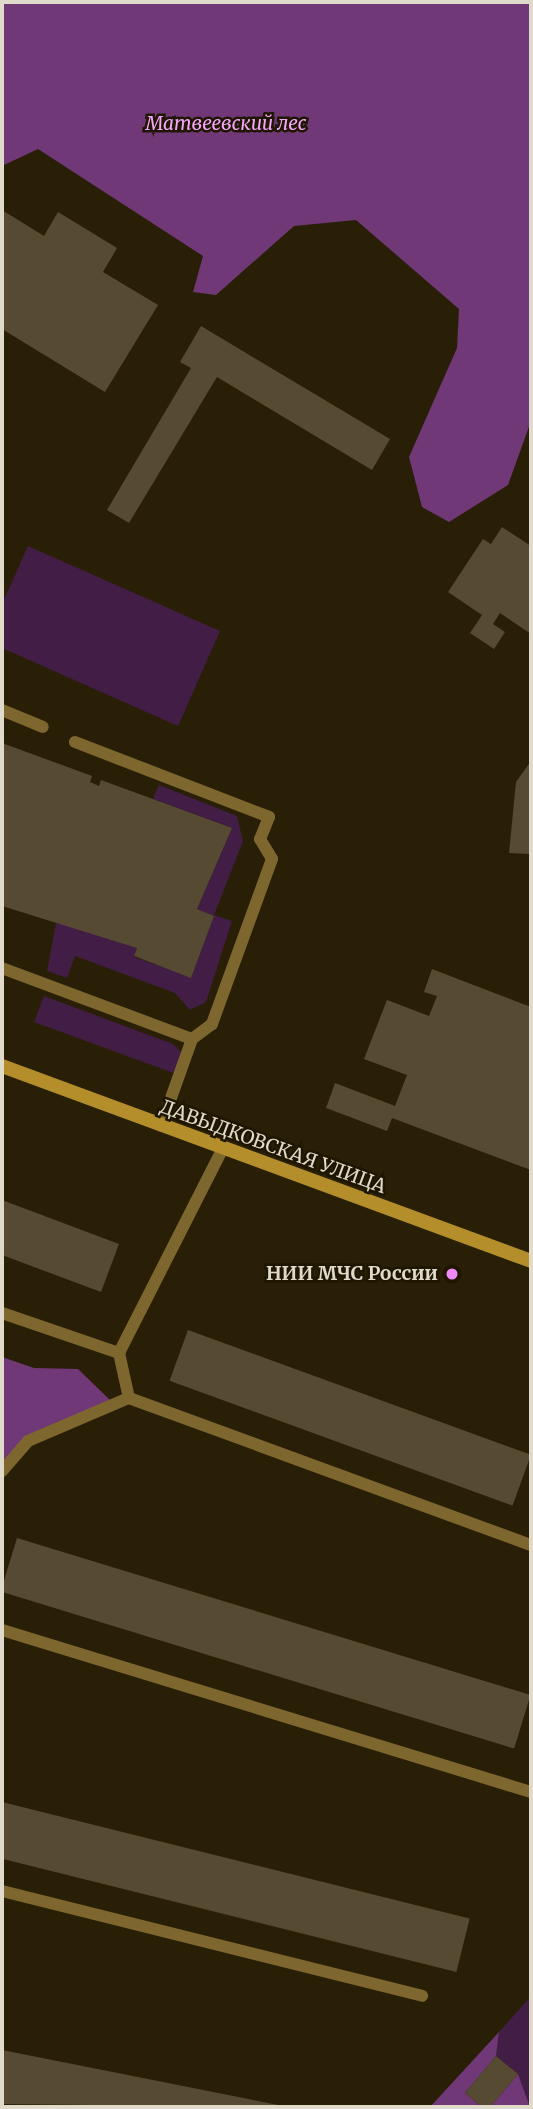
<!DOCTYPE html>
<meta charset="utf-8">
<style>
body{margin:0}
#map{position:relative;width:533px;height:2109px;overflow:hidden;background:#291f06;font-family:Merriweather,serif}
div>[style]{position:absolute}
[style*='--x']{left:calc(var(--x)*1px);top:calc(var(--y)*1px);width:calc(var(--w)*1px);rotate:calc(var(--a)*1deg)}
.green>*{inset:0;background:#421d46}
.forest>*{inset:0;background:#713877}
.building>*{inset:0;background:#564b32;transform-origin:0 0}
.lane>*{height:12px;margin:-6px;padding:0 6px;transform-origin:6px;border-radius:6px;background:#7d672e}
.secondary>*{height:14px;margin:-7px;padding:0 7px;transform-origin:7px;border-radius:7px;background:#b38e2a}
.dots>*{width:19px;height:19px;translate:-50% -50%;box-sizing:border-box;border:4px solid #1f1600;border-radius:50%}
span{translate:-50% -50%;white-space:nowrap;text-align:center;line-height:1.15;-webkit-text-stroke:5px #1f1600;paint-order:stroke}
.park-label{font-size:19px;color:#f6a5fe;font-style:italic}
.street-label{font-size:19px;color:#e0dacb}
.poi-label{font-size:19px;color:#e0dacb;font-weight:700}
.right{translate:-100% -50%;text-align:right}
.frame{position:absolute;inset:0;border:4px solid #e0dacb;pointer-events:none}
</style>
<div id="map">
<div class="green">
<i style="clip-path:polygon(28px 546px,220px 631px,178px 726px,2px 648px,2px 604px)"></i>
<i style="clip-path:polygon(159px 785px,237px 816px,243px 841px,214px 915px,232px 921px,206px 1002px,190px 1010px,175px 993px,75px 956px,67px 978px,47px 971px,57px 918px,137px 948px,134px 957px,191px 977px,214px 916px,197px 909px,232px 828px,153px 799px)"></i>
<i style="clip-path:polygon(44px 996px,173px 1044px,186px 1057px,179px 1075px,34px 1022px)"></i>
<i style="clip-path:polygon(531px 1996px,531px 2107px,530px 2107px,518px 2074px,496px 2056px,499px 2032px)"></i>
</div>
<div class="forest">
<i style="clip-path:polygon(2px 2px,531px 2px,531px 421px,508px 485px,449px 522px,422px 507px,409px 457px,457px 348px,459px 309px,356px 220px,294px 226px,216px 295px,193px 292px,203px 256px,38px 149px,2px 166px)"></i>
<i style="clip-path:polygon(2px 1357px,34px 1368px,78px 1369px,111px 1401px,28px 1436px,2px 1465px)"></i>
<i style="clip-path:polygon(499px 2032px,496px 2056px,465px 2093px,482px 2107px,430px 2107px)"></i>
<i style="clip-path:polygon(518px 2074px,530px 2107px,490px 2107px)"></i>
</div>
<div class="building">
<i style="clip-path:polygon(2px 210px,44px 236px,58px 212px,117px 248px,103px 272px,158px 305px,105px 392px,2px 329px)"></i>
<i style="clip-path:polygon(201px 326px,390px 439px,372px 470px,217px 377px,129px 523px,107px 510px,191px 368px,180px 362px)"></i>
<i style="clip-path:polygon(502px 527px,531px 546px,531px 634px,500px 613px,493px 624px,505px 632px,494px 649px,470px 633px,482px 615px,448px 592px,483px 539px,491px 544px)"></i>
<i style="clip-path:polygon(2px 743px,92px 776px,90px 782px,99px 786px,101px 780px,232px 828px,197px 909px,214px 916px,191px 978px,134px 956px,137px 948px,2px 906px)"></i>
<i style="clip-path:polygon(531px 761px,531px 854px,509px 853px,516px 782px)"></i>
<i style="clip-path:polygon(432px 969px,531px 1007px,531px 1170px,392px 1118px,387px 1131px,326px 1108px,335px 1083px,395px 1106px,407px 1075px,364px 1059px,387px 1000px,429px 1016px,437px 996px,424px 992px)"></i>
<i style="clip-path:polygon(2px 1200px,119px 1244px,101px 1292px,2px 1255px)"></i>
<i style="left:188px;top:1330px;width:365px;height:54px;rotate:20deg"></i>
<i style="left:17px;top:1538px;width:537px;height:56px;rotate:17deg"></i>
<i style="left:2px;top:1802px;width:482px;height:55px;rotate:14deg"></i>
<i style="clip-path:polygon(2px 2050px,283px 2106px,283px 2107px,2px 2104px)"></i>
<i style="clip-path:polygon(496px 2056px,518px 2074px,490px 2107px,482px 2107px,465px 2093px)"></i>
</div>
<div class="lane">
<i style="--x:2;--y:710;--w:44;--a:22.5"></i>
<i style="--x:75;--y:742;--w:208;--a:21.1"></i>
<i style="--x:269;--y:817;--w:24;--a:112"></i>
<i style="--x:260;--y:839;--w:23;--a:59"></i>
<i style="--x:272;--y:859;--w:176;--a:110"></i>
<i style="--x:212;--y:1024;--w:25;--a:143"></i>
<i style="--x:2;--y:968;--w:203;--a:20.5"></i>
<i style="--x:192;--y:1039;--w:92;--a:109.6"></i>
<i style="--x:222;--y:1150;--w:228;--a:116.9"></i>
<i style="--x:119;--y:1353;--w:46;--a:77.5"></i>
<i style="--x:129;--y:1398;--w:428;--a:20.1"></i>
<i style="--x:2;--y:1313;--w:124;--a:18.9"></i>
<i style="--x:2;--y:1471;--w:40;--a:-49"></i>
<i style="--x:28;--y:1441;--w:110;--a:-23.1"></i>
<i style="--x:2;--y:1630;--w:553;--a:17.03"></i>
<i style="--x:2;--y:1891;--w:433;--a:14"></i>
</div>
<div class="secondary">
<i style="--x:2;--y:1066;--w:564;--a:20.23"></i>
</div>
<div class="dots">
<i style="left:452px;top:1274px;background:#ee8bf8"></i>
</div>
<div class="park-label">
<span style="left:226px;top:124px">Матвеевский лес</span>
</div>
<div class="street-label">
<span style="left:273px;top:1147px;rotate:20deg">ДАВЫДКОВСКАЯ УЛИЦА</span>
</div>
<div class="poi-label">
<span class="right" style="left:438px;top:1274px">НИИ МЧС России</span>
</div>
<div class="frame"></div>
</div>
